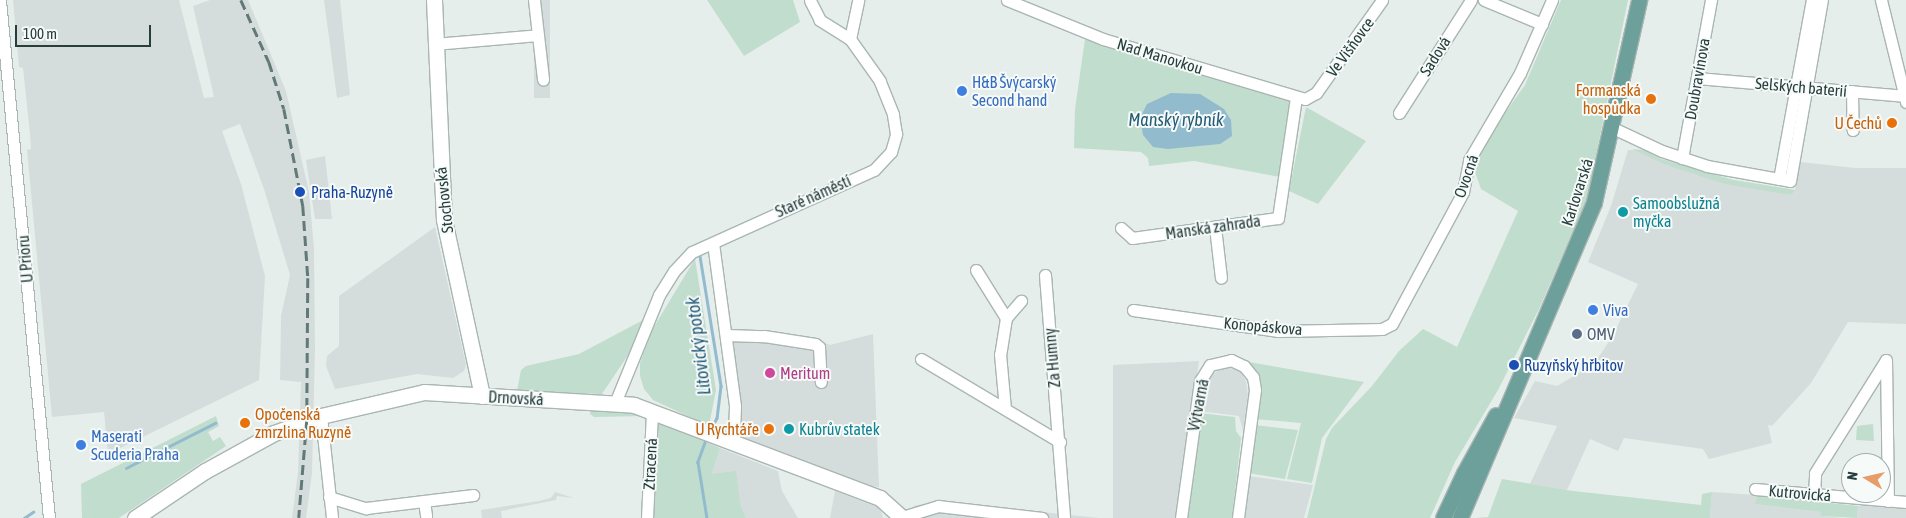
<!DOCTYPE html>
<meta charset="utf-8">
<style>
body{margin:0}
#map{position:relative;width:1906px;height:518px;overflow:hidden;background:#e6eeeb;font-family:"Asap Condensed",sans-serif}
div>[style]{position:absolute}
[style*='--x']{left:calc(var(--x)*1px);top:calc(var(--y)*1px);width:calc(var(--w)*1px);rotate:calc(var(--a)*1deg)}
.built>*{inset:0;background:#d4dddb;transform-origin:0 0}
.green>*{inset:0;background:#c1ddcd}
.water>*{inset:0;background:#93bbce}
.stream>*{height:2.5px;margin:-1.25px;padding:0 1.25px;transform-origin:1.25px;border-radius:1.25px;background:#93bbce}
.roads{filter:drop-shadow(1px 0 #a9b6b3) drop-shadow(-1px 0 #a9b6b3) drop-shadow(0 1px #a9b6b3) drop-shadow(0 -1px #a9b6b3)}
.street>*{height:11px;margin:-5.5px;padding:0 5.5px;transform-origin:5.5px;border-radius:5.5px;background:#fff}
.secondary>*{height:15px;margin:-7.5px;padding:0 7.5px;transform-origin:7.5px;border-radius:7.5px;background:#fff}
.primary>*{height:15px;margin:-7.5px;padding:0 7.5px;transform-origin:7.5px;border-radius:7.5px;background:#6ea09b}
.rail>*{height:2.5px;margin-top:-1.25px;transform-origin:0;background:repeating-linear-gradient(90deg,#617a77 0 10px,transparent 0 15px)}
.dots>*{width:14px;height:14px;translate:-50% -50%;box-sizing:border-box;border:2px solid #f6faf9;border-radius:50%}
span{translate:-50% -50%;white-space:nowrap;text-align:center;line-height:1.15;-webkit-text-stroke:4px #f6faf9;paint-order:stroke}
.street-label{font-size:16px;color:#263e3c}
.shop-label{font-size:16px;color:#366cbe}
.left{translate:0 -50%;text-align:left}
.food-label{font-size:16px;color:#c56008}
.right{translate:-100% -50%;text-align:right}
.transit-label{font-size:16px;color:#164399}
.culture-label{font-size:16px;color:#0d838f}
.service-label{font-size:16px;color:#4e5e75}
.hotel-label{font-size:16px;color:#b23c85}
.water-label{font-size:18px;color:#245c77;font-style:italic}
.north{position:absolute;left:1841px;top:453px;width:50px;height:50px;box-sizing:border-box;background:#f6faf9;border:1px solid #a3afad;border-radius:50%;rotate:279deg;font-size:14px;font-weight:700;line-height:20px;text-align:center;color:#263e3c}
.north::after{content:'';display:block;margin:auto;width:18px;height:22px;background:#e89c6a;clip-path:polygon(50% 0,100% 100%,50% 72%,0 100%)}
.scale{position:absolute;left:15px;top:25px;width:136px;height:22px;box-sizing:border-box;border:2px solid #263e3c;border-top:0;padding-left:6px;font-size:15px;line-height:18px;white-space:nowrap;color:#263e3c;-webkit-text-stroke:4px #f6faf9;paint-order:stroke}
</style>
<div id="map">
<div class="built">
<i style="clip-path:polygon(13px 0,179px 0,204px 98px,214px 97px,193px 6px,210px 0,248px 0,286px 91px,309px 192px,314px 249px,315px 349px,312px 473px,306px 518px,292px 518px,298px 472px,301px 382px,280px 380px,281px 316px,290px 275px,264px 189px,240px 124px,222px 131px,241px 184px,265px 276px,259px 380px,108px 454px,104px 412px,52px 417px,27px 150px,31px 149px,30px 134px,23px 68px,19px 67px)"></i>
<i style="clip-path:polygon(324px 0,340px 0,350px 95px,337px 98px)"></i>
<i style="left:534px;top:0;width:16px;height:98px"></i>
<i style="clip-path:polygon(1628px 150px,1644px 150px,1661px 159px,1733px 180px,1795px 190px,1800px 162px,1855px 168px,1906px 168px,1906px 324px,1848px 322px,1811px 383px,1772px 426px,1768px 425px,1772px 443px,1709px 459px,1703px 449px,1624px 438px,1618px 451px,1590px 439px,1567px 490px,1530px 484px,1557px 426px,1514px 418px,1535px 381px,1557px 386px,1594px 364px,1612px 337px,1638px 284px,1588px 262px,1611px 206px)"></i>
<i style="clip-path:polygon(325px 156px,332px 219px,315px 219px,306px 160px)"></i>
<i style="clip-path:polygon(435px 227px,466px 365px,464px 371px,453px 378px,417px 374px,335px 389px,326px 366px,327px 356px,339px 346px,339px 296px)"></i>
<i style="clip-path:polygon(722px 330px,807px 336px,830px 345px,873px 334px,879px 487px,855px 484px,729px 437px,730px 403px)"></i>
<i style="clip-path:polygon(1199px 361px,1175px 518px,1113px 518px,1113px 365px)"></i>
<i style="clip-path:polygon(1225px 367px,1239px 370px,1246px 381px,1248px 396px,1243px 431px,1239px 416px,1199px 411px,1205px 378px)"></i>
<i style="clip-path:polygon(720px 448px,778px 471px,782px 491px,798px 518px,746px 518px,740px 503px,712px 474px)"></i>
<i style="clip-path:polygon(1248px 476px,1313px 485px,1304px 518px,1243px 518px)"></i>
<i style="clip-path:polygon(835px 491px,880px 508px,883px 518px,830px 518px)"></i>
<i style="clip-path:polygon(555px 492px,574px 498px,557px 496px,556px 500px,501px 511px,502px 518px,482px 518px,481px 510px,539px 501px,551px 498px)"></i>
<i style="clip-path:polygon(1712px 492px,1757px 495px,1755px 504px,1820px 512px,1821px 516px,1842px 518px,1710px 518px)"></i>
<i style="clip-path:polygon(938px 501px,1099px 518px,915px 518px,918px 516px,913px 506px)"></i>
<i style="clip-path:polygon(1871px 504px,1906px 506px,1906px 518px,1857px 518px,1858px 506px)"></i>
</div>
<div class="green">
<i style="clip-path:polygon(707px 0,793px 0,800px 22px,744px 56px)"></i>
<i style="clip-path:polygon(1561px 0,1628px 0,1587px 199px,1539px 309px,1498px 390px,1455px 462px,1430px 518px,1307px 518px,1326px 439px,1332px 428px,1372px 386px,1399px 351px,1423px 329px,1457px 347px,1518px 211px,1481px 189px,1474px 169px,1476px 154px,1525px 85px)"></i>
<i style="clip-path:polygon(1085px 39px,1292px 102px,1280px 177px,1194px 161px,1149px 166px,1148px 158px,1141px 152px,1074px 148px,1075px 109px)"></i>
<i style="clip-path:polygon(1306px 107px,1366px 141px,1318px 204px,1289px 191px)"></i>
<i style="clip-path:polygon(1632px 149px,1644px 150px,1661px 159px,1733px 180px,1795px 190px,1791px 195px,1725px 184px,1664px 164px)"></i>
<i style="clip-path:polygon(695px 259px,716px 390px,709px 426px,653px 400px,644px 389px,640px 376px,640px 363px,652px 330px)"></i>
<i style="clip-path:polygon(645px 319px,628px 355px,602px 394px,517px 391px,521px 370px,526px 366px,579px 354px)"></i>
<i style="clip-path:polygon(1249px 362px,1364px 382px,1322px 438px,1312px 483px,1287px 479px,1301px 423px,1255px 419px,1259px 378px)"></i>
<i style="clip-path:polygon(591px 407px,642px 412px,647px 416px,594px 417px,590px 414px)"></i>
<i style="clip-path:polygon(1199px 413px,1235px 417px,1236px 431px,1241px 438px,1232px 518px,1186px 518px)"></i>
<i style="clip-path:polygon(216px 416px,219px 426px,208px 432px,213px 441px,220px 437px,226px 446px,119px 518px,82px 518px,81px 484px)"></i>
<i style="clip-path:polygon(660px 422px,720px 448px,712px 474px,736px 471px,740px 503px,746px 518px,652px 518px,656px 428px)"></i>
<i style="clip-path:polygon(1873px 424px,1874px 441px,1856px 440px,1857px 426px)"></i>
<i style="clip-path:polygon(1254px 425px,1298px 430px,1285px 479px,1248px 473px)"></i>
<i style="clip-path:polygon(1502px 479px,1573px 491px,1701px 505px,1702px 494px,1712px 492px,1710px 518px,1476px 518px,1488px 517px)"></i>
<i style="clip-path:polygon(1757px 495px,1858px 506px,1857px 518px,1821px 516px,1820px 512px,1755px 504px)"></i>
</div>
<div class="water">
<i style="clip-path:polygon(1171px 93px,1200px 94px,1224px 109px,1231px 120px,1232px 136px,1220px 144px,1168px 149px,1153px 147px,1143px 135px,1140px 118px,1147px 104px)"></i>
</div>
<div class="stream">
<i style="--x:700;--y:256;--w:132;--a:80.8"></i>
<i style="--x:721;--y:386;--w:32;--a:97"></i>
<i style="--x:717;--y:418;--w:11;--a:117"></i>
<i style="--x:707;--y:437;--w:27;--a:110"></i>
<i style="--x:698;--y:462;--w:57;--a:80.9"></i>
<i style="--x:126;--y:468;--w:100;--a:-26.8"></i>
<i style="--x:24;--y:518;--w:11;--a:-34"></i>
</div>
<div class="roads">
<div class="street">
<i style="--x:0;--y:0;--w:520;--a:84.6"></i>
<i style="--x:534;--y:0;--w:80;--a:83.5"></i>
<i style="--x:1007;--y:0;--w:104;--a:22.1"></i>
<i style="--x:1103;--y:39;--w:211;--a:16.5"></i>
<i style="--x:1305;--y:99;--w:13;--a:-29"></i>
<i style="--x:1316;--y:93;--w:114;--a:-54.6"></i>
<i style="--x:1484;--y:0;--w:63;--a:22.5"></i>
<i style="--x:1881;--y:0;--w:105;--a:76.2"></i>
<i style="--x:850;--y:39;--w:40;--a:-78"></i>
<i style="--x:434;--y:44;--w:104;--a:-4.9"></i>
<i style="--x:1697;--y:78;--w:210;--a:4.9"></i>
<i style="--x:1852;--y:91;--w:39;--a:89"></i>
<i style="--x:1399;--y:113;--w:134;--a:-57.5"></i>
<i style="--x:1613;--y:128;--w:54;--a:25.1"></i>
<i style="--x:1662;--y:151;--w:47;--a:18.4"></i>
<i style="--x:1707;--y:166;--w:84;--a:10.2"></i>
<i style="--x:1790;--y:181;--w:184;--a:-80"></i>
<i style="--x:1682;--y:158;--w:161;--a:-79.6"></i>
<i style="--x:1779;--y:179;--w:182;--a:-79.6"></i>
<i style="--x:1215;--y:227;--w:51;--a:83.3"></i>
<i style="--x:1121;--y:228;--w:15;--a:42"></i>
<i style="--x:1132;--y:238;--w:147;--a:-7.8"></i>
<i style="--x:1278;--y:218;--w:121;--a:-81.5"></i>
<i style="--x:713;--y:243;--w:164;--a:82.3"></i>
<i style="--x:735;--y:406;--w:38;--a:92"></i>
<i style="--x:976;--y:270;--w:57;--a:58"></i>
<i style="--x:1006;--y:318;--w:36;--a:99"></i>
<i style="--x:1000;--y:354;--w:55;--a:84.8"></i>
<i style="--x:1045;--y:275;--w:244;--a:85.5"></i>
<i style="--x:1133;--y:310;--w:147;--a:8.2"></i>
<i style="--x:1278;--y:331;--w:104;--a:-1.1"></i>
<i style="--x:1382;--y:329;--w:11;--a:-27"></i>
<i style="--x:1392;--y:324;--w:150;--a:-61.7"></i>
<i style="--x:1463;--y:192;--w:33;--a:-79"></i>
<i style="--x:1469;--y:160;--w:101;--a:-59.6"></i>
<i style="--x:1520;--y:73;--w:80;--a:-66.3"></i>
<i style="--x:1006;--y:318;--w:23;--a:-49"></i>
<i style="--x:727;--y:335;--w:37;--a:2"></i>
<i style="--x:764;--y:336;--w:52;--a:8.9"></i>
<i style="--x:815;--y:344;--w:5;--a:37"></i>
<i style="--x:819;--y:347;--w:35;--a:87"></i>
<i style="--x:921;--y:359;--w:162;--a:30.8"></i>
<i style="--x:1886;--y:360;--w:141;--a:89.2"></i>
<i style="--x:615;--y:403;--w:117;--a:-67.8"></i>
<i style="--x:659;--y:295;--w:28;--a:-58"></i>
<i style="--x:674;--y:271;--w:26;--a:-47"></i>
<i style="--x:692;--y:252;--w:200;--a:-24.3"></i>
<i style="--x:874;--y:170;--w:25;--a:-47"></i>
<i style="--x:891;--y:152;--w:19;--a:-74"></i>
<i style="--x:896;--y:134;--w:20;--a:-99"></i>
<i style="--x:893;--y:114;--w:35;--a:-112"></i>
<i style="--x:880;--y:81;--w:52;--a:-125.5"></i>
<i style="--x:850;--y:39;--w:36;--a:-148"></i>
<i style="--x:820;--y:20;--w:22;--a:-117"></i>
<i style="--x:321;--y:416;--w:103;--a:83.8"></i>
<i style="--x:1755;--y:489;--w:152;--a:4.9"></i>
<i style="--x:1814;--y:495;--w:22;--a:-87"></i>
<i style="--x:1815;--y:473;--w:133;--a:-57.9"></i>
<i style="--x:329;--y:497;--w:39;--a:17"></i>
<i style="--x:366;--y:508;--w:108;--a:-6.9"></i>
<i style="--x:424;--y:501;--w:15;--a:82"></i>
<i style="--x:902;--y:517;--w:38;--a:-17"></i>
<i style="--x:938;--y:506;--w:105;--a:6.6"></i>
<i style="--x:647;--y:518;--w:108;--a:-87.3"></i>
<i style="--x:1181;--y:518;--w:138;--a:-82.1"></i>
<i style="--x:1200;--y:381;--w:19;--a:-58"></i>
<i style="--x:1210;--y:365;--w:22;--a:-13"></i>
<i style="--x:1231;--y:360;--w:14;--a:25"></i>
<i style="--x:1244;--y:366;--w:14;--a:51"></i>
<i style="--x:1253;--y:377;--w:13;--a:81"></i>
<i style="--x:1255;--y:390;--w:129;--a:97.6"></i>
</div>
<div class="secondary">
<i style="--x:434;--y:0;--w:220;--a:87.4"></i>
<i style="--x:444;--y:220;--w:180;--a:77.8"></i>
<i style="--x:135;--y:518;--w:84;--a:-33.9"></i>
<i style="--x:205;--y:471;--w:79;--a:-28.8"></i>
<i style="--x:274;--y:433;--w:50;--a:-19.9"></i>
<i style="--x:321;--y:416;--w:106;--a:-13.1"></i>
<i style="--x:424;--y:392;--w:210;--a:3.5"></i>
<i style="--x:634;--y:405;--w:263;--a:20.7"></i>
<i style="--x:880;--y:498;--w:30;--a:42"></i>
</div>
<div class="primary">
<i style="--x:1443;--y:518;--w:50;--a:-65"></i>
<i style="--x:1464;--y:473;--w:66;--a:-61.1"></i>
<i style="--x:1460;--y:518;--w:343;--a:-67"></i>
<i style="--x:1594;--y:202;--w:207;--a:-77.4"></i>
</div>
</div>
<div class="rail">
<i style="--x:241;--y:0;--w:68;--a:65.7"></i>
<i style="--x:269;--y:62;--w:49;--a:72.3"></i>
<i style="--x:284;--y:109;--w:99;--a:78.9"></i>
<i style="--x:303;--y:206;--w:72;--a:86"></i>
<i style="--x:308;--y:278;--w:142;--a:90.4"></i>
<i style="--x:307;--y:420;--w:98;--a:94.7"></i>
</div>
<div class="dots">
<i style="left:962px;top:91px;background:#3f7fe0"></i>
<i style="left:1651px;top:99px;background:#e8710a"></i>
<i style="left:1892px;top:123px;background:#e8710a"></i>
<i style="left:300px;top:192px;background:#1a4fb4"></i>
<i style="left:1623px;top:212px;background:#0f9aa8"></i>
<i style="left:1593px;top:310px;background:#3f7fe0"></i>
<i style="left:1577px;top:334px;background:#5c6f8a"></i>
<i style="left:1514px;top:365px;background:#1a4fb4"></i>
<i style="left:770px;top:373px;background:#d1479c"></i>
<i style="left:245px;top:423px;background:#e8710a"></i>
<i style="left:769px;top:429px;background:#e8710a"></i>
<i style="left:789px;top:429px;background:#0f9aa8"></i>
<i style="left:81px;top:445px;background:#3f7fe0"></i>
</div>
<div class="street-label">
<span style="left:1350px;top:47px;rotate:-54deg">Ve Višňovce</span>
<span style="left:1160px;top:56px;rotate:17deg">Nad Manovkou</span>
<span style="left:1435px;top:56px;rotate:-58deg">Sadová</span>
<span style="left:1697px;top:79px;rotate:-80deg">Doubravínova</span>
<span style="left:1801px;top:87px;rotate:5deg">Selských baterií</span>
<span style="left:1466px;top:176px;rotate:-71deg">Ovocná</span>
<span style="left:1577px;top:192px;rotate:-72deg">Karlovarská</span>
<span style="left:813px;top:196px;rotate:-24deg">Staré náměstí</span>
<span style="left:444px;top:200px;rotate:-96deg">Stochovská</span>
<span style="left:1213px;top:227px;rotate:-8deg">Manská zahrada</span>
<span style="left:25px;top:259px;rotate:-95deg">U Prioru</span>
<span style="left:1263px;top:326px;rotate:5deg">Konopáskova</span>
<span style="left:1052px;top:358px;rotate:-95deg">Za Humny</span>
<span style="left:516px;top:398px;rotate:3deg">Drnovská</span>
<span style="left:1198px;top:405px;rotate:-79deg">Výtvarná</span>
<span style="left:650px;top:464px;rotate:-87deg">Ztracená</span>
<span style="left:1800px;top:493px;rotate:5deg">Kutrovická</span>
</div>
<div class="shop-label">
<span class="left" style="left:972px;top:91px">H&amp;B Švýcarský<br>Second hand</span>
<span class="left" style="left:1603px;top:310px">Viva</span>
<span class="left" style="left:91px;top:445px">Maserati<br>Scuderia Praha</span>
</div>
<div class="food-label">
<span class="right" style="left:1641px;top:99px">Formanská<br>hospůdka</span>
<span class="right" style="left:1882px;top:123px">U Čechů</span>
<span class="left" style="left:255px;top:423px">Opočenská<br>zmrzlina Ruzyně</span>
<span class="right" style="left:759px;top:429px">U Rychtáře</span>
</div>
<div class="transit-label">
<span class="left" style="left:311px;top:192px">Praha-Ruzyně</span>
<span class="left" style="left:1524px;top:365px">Ruzyňský hřbitov</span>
</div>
<div class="culture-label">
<span class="left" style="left:1633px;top:212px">Samoobslužná<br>myčka</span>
<span class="left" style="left:799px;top:429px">Kubrův statek</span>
</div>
<div class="service-label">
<span class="left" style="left:1587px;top:334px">OMV</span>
</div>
<div class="hotel-label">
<span class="left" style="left:780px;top:373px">Meritum</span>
</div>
<div class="water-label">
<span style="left:1176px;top:120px">Manský rybník</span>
<span style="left:699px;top:346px;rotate:-97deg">Litovický potok</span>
</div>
<div class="north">N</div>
<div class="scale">100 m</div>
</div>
